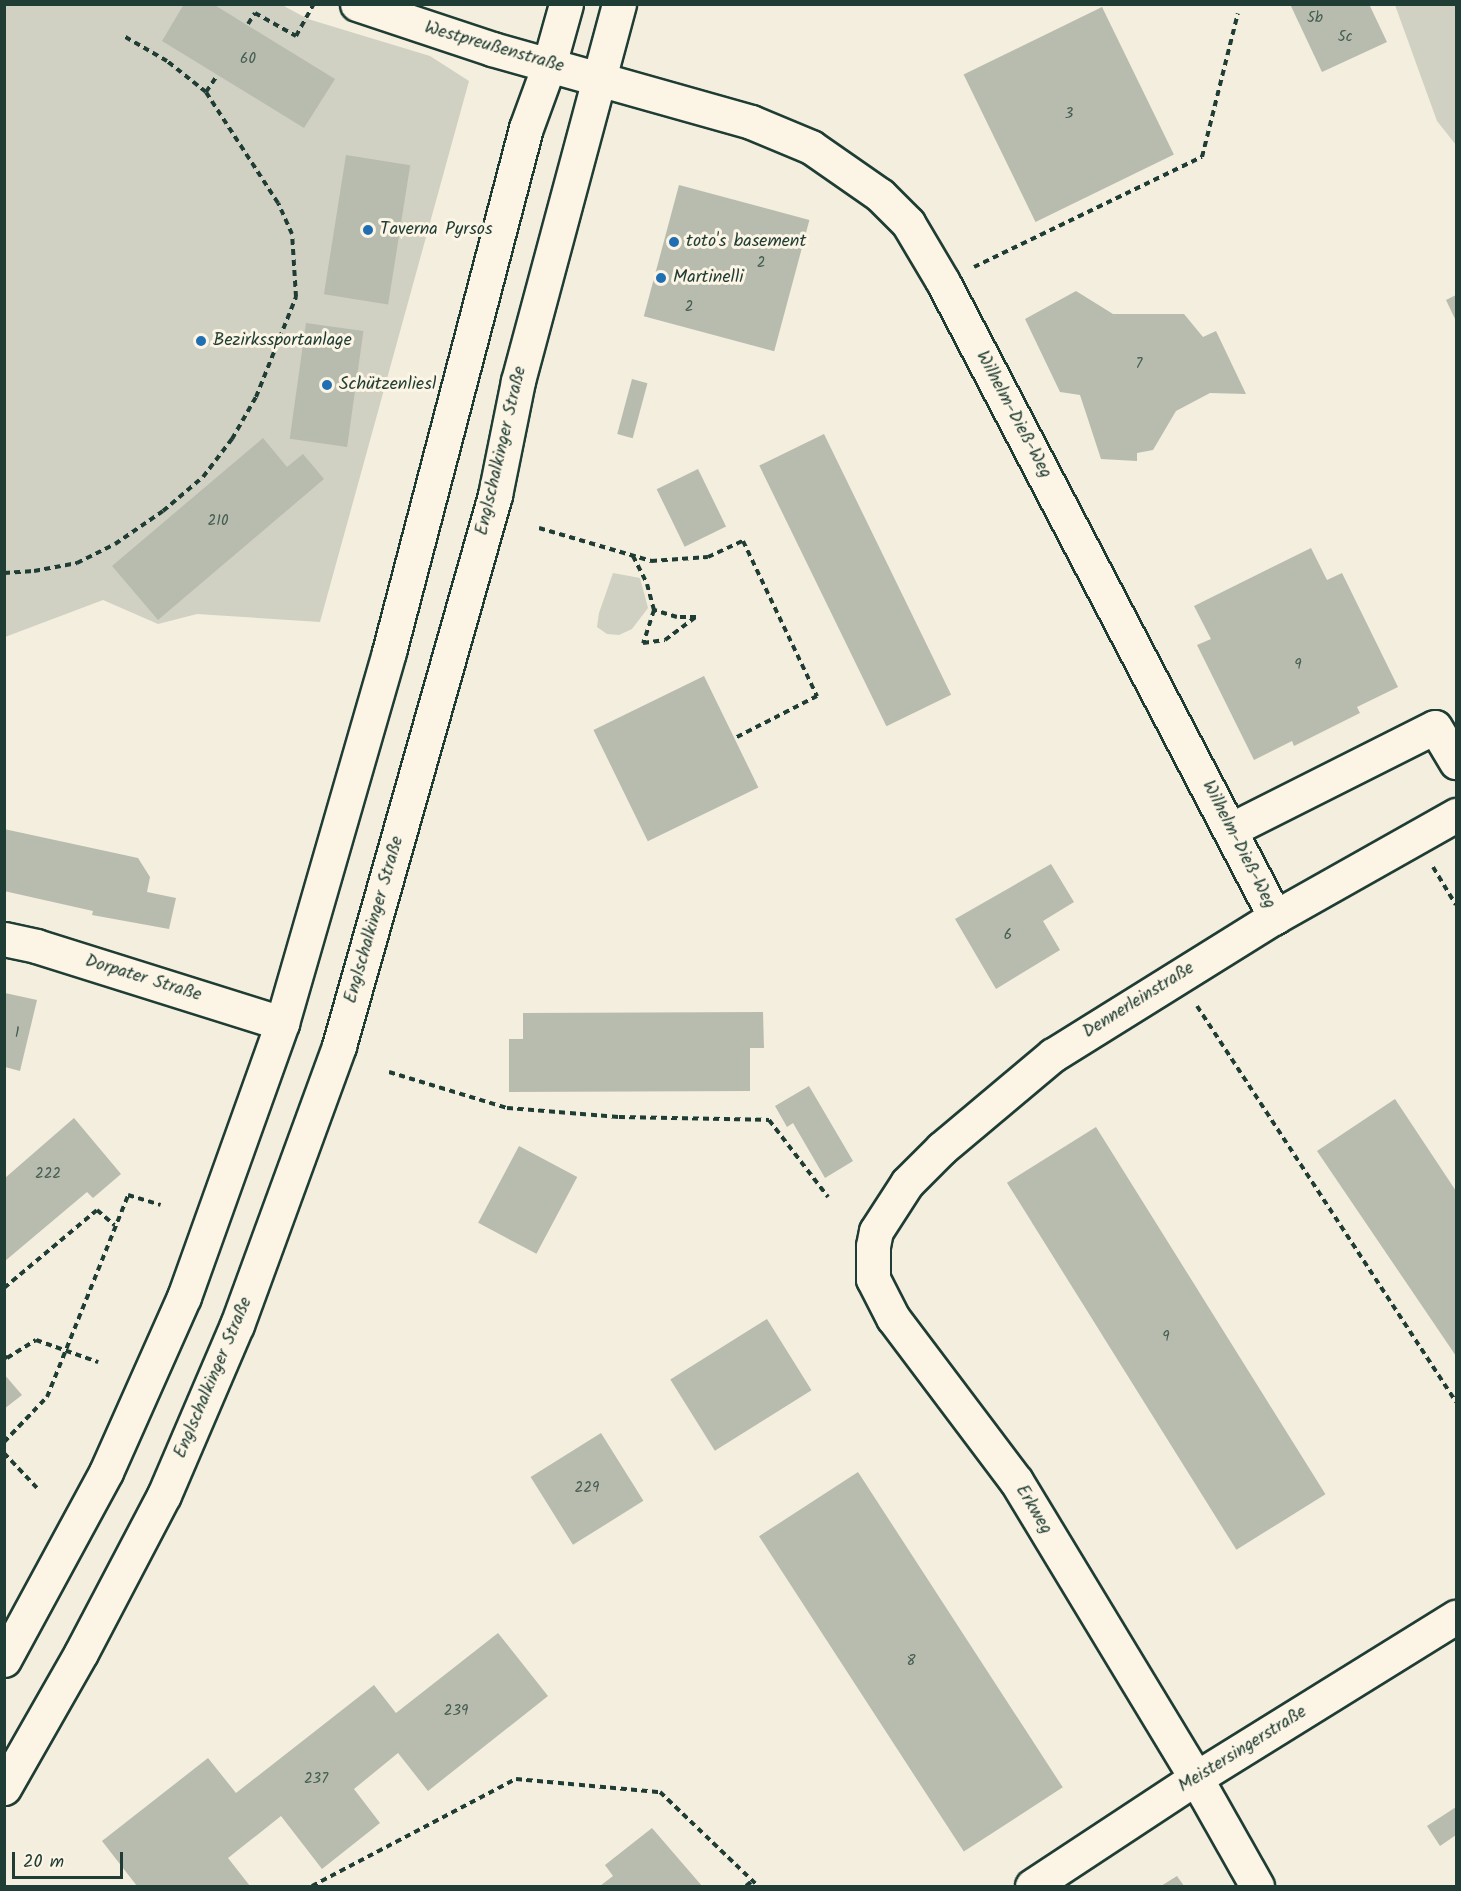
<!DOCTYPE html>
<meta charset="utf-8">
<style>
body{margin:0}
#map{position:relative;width:1461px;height:1891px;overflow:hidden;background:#f3eede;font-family:Kalam,sans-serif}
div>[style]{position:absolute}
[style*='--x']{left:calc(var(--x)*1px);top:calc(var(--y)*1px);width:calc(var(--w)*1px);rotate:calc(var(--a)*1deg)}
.green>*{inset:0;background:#d0d1c2}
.building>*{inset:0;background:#b8bcae;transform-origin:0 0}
.path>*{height:4px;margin-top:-2px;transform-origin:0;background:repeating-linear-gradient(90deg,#1f3d34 0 6px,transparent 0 10.5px)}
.roads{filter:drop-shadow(2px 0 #1f3d34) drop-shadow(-2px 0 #1f3d34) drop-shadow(0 2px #1f3d34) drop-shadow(0 -2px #1f3d34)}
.minor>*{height:33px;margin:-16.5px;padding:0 16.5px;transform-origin:16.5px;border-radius:16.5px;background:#fcf5e5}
.major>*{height:33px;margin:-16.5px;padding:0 16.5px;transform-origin:16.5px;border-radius:16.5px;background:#fcf5e5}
.dots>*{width:16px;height:16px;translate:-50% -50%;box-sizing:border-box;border:3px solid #fcf5e5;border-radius:50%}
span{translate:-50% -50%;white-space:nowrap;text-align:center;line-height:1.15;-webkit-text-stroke:6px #fcf5e5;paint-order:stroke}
.number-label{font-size:15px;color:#455d52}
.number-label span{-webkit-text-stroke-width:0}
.street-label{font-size:18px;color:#1f3d34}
.poi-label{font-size:18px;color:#1f3d34}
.left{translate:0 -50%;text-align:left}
.frame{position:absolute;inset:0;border:6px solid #1f3d34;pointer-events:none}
.scale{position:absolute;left:12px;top:1852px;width:111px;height:27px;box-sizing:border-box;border:3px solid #1f3d34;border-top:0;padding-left:8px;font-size:18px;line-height:21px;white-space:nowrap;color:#1f3d34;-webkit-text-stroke:4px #fcf5e5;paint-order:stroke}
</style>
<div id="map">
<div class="green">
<i style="clip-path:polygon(5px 5px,282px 5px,308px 19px,430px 56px,469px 81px,320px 622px,197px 614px,158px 624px,103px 600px,5px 637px)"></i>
<i style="clip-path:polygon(1395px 5px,1456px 5px,1456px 145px,1437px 121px)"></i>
<i style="clip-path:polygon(613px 573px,640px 578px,648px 608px,632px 629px,619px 635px,607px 634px,597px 627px,599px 613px)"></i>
</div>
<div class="building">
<i style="clip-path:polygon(184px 4px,213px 4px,335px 79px,304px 128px,162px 41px)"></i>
<i style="clip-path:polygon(1290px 4px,1369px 4px,1387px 42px,1322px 72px)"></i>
<i style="left:1102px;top:7px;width:164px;height:154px;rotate:64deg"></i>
<i style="left:346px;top:155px;width:65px;height:141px;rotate:9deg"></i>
<i style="left:679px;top:185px;width:135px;height:136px;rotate:15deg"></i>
<i style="clip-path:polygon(1076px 291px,1113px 314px,1184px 314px,1203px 337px,1216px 331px,1246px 394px,1210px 393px,1176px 411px,1153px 450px,1137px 453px,1137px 461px,1101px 459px,1080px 395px,1060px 392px,1025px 319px)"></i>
<i style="clip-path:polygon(1456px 295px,1456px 321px,1446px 300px)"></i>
<i style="left:306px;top:323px;width:58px;height:117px;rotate:8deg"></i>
<i style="left:632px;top:379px;width:16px;height:57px;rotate:15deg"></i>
<i style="left:824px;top:434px;width:290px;height:72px;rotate:64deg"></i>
<i style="clip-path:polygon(263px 438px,287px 467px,303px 454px,324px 479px,158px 620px,112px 566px)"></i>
<i style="left:698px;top:469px;width:64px;height:46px;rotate:64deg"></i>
<i style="clip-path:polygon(1311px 548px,1327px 580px,1342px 573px,1398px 687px,1357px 707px,1360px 713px,1294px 746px,1292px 741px,1254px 760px,1197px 645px,1211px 639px,1194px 606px)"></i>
<i style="left:704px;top:676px;width:124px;height:123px;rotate:64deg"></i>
<i style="clip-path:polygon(4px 829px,138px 858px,150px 877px,147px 892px,176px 898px,169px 929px,92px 915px,93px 911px,4px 891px)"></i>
<i style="clip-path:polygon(1051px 864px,1074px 902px,1043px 921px,1060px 950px,996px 989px,955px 919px)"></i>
<i style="clip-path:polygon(5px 993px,37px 1000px,20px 1071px,5px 1067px)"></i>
<i style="clip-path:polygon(763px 1012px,764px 1048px,750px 1048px,750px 1091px,509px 1092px,509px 1039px,523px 1039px,523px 1013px)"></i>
<i style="clip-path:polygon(809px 1086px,853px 1161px,825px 1178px,793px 1123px,787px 1127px,775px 1106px)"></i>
<i style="clip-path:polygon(1395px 1099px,1456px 1191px,1456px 1356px,1317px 1151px)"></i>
<i style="clip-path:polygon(74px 1118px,121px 1174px,93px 1198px,87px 1192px,5px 1261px,5px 1178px)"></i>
<i style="left:1096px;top:1127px;width:433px;height:105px;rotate:58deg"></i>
<i style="left:519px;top:1146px;width:66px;height:87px;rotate:28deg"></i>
<i style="left:767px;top:1319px;width:84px;height:114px;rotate:58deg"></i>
<i style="clip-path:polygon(4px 1374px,22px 1395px,4px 1409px)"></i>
<i style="left:601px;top:1433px;width:80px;height:83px;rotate:58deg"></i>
<i style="left:858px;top:1472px;width:376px;height:118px;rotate:57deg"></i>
<i style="clip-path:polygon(498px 1633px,548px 1696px,428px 1791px,398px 1753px,354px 1789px,380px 1823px,322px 1869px,281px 1816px,228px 1858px,250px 1886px,137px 1886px,102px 1841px,208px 1758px,236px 1793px,374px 1685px,396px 1713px)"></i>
<i style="clip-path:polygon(1456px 1807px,1456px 1835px,1440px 1846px,1427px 1826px)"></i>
<i style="clip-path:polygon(652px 1828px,702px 1886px,600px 1886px,613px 1876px,605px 1865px)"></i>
<i style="clip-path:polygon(1177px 1876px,1184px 1886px,1161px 1886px)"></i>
</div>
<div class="path">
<i style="--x:248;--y:24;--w:13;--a:-58"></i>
<i style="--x:255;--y:13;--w:47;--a:29.3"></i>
<i style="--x:296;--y:36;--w:37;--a:-61"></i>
<i style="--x:206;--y:92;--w:18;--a:-56"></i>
<i style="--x:974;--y:267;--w:253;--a:-25.8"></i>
<i style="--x:1202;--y:157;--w:148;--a:-76"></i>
<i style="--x:539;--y:528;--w:117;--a:16.4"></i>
<i style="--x:651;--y:561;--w:57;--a:-4"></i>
<i style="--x:708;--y:557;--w:38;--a:-25"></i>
<i style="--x:743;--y:541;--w:172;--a:64.5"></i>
<i style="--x:817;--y:696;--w:92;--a:152.9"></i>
<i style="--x:633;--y:556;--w:31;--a:63"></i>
<i style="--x:647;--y:584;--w:27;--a:75"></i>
<i style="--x:654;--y:610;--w:35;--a:108"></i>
<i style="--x:643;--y:643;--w:22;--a:-8"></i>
<i style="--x:665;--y:640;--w:39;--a:-37"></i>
<i style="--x:696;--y:617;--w:19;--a:180"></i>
<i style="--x:677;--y:617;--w:24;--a:-163"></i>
<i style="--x:4;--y:573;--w:30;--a:-4"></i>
<i style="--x:34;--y:571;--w:44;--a:-10.5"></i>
<i style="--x:77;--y:563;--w:42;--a:-26.6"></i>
<i style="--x:115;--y:544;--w:58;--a:-34.5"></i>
<i style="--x:163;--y:511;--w:52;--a:-40.4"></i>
<i style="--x:203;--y:477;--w:48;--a:-52.7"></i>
<i style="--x:232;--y:439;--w:48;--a:-60.3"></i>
<i style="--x:256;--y:397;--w:108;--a:-68.2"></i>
<i style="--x:296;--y:297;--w:63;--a:-93.6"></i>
<i style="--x:292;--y:234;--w:34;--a:-114"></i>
<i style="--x:278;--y:203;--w:132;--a:-123"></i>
<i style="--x:206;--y:92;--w:50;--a:-141.5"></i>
<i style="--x:167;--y:61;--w:52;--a:-150"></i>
<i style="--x:1433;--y:867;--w:44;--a:58.8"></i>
<i style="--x:1197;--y:1006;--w:473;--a:56.8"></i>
<i style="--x:389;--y:1072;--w:123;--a:17"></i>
<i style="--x:507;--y:1108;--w:112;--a:4.6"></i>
<i style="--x:619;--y:1117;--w:150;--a:1.1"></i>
<i style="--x:769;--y:1120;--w:97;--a:52.5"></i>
<i style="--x:4;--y:1288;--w:121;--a:-40"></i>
<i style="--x:97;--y:1210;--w:23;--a:41"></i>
<i style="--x:4;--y:1356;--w:4;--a:34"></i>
<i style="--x:7;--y:1358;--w:34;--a:-32"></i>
<i style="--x:36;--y:1340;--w:66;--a:19.5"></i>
<i style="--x:4;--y:1442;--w:62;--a:-46.3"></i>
<i style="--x:47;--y:1397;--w:218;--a:-68.1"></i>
<i style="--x:128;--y:1195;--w:34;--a:17"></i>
<i style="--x:4;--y:1453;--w:48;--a:46.7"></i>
<i style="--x:312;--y:1886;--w:230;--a:-27.7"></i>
<i style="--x:516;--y:1779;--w:145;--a:5.2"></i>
<i style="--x:660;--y:1792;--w:136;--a:43.8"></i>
<i style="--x:746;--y:1886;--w:8;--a:-40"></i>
</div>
<div class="roads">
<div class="minor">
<i style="--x:357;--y:4;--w:142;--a:18.4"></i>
<i style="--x:492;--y:49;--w:269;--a:15.7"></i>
<i style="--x:751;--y:122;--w:65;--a:22.6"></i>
<i style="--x:811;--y:147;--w:84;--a:34.8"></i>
<i style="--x:880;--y:195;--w:40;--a:45"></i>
<i style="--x:908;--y:223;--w:69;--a:59.3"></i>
<i style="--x:943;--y:282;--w:717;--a:62.4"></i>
<i style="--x:1230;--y:830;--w:229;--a:-26.7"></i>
<i style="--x:1435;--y:727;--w:41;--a:59"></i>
<i style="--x:4;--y:939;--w:33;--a:12"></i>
<i style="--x:36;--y:946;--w:258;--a:17.4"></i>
<i style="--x:1032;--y:1886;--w:196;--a:-33.4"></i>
<i style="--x:1196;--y:1778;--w:306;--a:-31.8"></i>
<i style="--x:1257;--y:1886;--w:124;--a:-119.5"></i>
<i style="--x:1196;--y:1778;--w:347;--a:-121.2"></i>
<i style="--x:1016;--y:1481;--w:204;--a:-127"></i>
<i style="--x:893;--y:1318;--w:44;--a:-117.1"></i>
<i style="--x:873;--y:1279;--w:33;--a:-90"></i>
<i style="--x:873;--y:1246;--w:15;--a:-79"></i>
<i style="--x:876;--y:1231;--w:57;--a:-57.1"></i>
<i style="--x:907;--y:1183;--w:49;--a:-45"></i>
<i style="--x:942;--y:1148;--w:145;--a:-40"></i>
<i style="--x:1053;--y:1055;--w:261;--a:-31.9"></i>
<i style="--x:1275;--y:917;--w:208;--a:-29.4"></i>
</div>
<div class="major">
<i style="--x:4;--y:1660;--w:214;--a:-61.5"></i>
<i style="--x:106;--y:1472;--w:192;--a:-66"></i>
<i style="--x:184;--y:1297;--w:291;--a:-70.3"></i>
<i style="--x:282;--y:1023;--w:386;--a:-73.9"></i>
<i style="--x:389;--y:652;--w:542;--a:-75.35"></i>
<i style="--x:526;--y:128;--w:67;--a:-69.9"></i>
<i style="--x:549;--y:65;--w:63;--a:-74.4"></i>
<i style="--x:4;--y:1788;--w:155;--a:-60.3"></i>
<i style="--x:81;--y:1653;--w:178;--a:-62.3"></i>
<i style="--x:164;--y:1495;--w:185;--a:-66.8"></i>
<i style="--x:237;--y:1325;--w:297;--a:-69.9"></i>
<i style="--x:339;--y:1046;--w:573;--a:-74.19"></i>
<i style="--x:495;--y:495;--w:116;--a:-78.6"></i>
<i style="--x:518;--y:381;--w:390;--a:-75"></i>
</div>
</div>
<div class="dots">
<i style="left:368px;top:230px;background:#1f6fb2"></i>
<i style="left:674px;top:242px;background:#1f6fb2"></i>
<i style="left:661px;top:278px;background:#1f6fb2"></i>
<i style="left:201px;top:341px;background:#1f6fb2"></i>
<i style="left:327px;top:385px;background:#1f6fb2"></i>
</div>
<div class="number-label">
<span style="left:1315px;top:19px">5b</span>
<span style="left:1345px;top:38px">5c</span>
<span style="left:248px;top:60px">60</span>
<span style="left:1069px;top:115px">3</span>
<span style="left:761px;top:264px">2</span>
<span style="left:689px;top:308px">2</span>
<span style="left:1139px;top:365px">7</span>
<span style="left:218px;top:522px">210</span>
<span style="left:1298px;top:666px">9</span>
<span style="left:1008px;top:936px">6</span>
<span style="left:17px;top:1034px">1</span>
<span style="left:48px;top:1175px">222</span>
<span style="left:1166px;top:1338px">9</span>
<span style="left:587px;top:1489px">229</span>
<span style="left:911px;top:1662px">8</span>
<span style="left:456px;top:1712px">239</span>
<span style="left:316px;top:1780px">237</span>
</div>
<div class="street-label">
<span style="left:494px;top:48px;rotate:16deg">Westpreußenstraße</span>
<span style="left:1013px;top:415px;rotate:62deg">Wilhelm-Dieß-Weg</span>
<span style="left:502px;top:451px;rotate:-77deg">Englschalkinger Straße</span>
<span style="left:1238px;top:845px;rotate:63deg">Wilhelm-Dieß-Weg</span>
<span style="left:375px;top:920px;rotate:-74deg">Englschalkinger Straße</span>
<span style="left:143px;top:979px;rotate:17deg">Dorpater Straße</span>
<span style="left:1139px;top:1001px;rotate:-32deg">Dennerleinstraße</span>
<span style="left:214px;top:1378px;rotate:-67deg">Englschalkinger Straße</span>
<span style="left:1033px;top:1510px;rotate:59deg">Erkweg</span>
<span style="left:1243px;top:1750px;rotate:-32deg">Meistersingerstraße</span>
</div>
<div class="poi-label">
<span class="left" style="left:380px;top:230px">Taverna Pyrsos</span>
<span class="left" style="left:686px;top:242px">toto's basement</span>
<span class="left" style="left:673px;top:278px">Martinelli</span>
<span class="left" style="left:213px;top:341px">Bezirkssportanlage</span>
<span class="left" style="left:339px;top:385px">Schützenliesl</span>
</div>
<div class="frame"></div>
<div class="scale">20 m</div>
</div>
